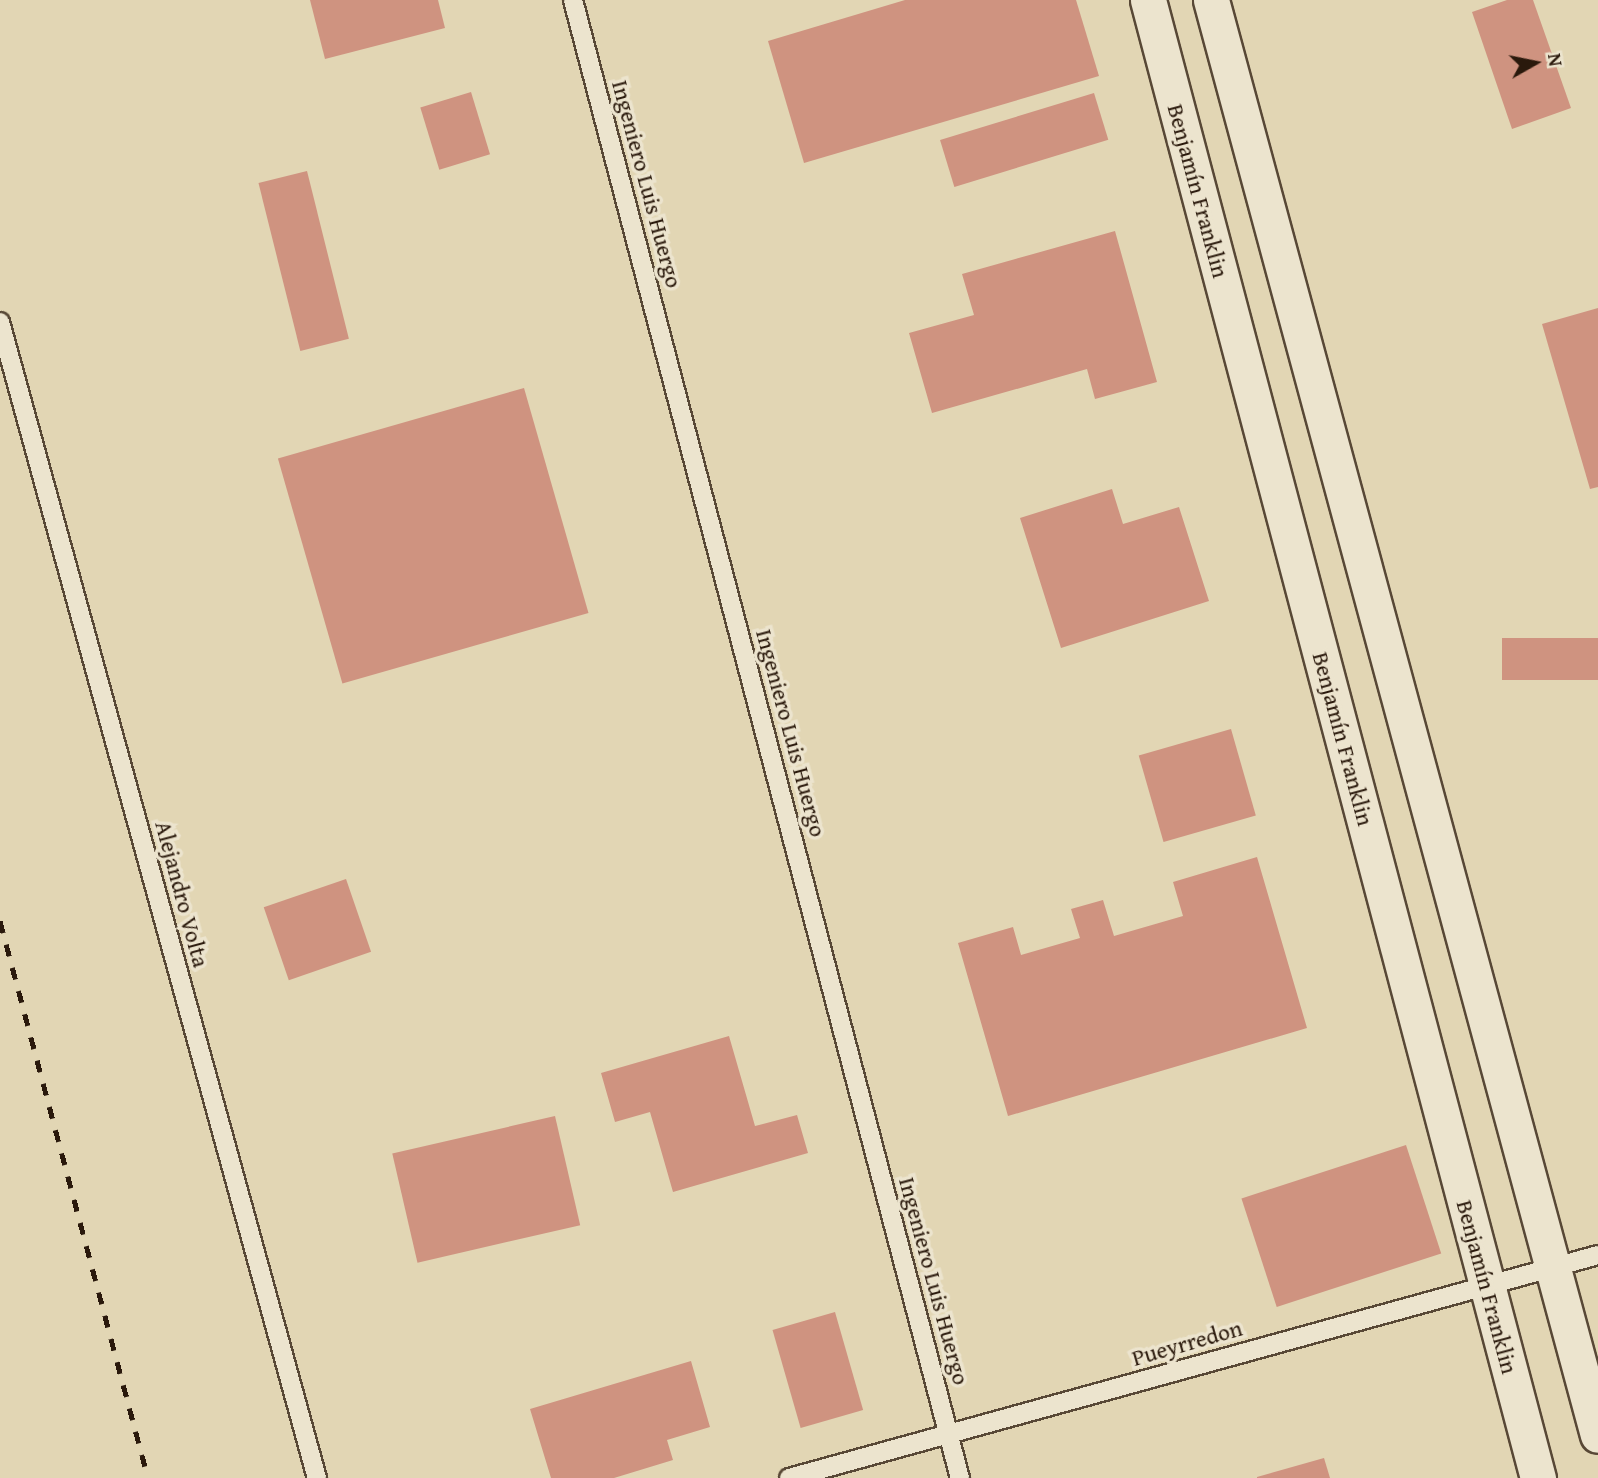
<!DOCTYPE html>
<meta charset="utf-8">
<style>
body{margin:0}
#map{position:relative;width:1598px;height:1478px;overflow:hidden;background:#e2d6b4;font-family:"Gentium Book Plus",serif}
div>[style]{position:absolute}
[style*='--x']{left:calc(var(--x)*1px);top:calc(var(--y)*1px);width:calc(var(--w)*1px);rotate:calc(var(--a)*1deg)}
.building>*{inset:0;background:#cf9380;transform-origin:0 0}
.roads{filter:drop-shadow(2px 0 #584836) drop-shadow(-2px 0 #584836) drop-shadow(0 2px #584836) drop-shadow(0 -2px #584836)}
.lane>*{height:18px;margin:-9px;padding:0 9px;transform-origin:9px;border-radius:9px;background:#ece4ce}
.street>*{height:35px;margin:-17.5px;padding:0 17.5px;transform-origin:17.5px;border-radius:17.5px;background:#ece4ce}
.rail>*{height:5px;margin-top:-2.5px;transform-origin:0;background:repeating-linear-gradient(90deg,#2a190c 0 12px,transparent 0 24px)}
span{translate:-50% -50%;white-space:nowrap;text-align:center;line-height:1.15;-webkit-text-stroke:7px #ece4ce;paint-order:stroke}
.street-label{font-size:23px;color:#2a190c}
.north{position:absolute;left:1500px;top:28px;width:70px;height:70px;-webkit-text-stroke:5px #ece4ce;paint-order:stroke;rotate:81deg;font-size:19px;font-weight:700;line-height:28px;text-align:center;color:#2a190c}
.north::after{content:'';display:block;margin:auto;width:24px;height:32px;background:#2a190c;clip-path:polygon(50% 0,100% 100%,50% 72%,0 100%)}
</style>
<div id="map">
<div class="building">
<i style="clip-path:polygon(310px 0,438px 0,445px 28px,325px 59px)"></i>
<i style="clip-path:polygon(905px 0,1076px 0,1099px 76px,804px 163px,768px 41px)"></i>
<i style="clip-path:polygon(1507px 0,1533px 0,1571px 108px,1512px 129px,1472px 12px)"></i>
<i style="left:471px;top:92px;width:65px;height:53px;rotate:73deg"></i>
<i style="left:1094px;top:93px;width:49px;height:161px;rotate:73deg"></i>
<i style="left:307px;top:171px;width:173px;height:50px;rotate:76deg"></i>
<i style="clip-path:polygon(1115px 231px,1157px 382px,1095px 399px,1087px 369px,932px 413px,909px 333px,974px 315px,962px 274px)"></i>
<i style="clip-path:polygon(1598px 308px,1598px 487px,1590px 489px,1542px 324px)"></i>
<i style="left:524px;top:388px;width:234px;height:256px;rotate:74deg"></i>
<i style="clip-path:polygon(1112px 489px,1123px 524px,1179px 507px,1209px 601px,1061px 648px,1020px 518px)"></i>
<i style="left:1598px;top:638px;width:42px;height:96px;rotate:90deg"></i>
<i style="left:1231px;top:729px;width:90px;height:96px;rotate:74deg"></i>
<i style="clip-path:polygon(1257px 857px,1307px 1028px,1008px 1116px,958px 943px,1013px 927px,1021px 955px,1080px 938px,1071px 909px,1103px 900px,1114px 936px,1183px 916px,1173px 882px)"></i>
<i style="left:346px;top:879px;width:77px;height:87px;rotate:71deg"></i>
<i style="clip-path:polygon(729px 1036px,755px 1126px,797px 1115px,808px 1153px,673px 1192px,650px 1112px,615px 1122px,601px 1073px)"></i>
<i style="left:555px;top:1116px;width:112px;height:167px;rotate:77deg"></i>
<i style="left:1406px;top:1145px;width:114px;height:173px;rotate:72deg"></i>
<i style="left:835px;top:1312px;width:102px;height:65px;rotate:74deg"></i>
<i style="clip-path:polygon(691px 1361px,710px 1427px,667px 1440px,673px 1460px,614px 1478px,551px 1478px,530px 1409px)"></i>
<i style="clip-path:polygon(1324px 1458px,1330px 1478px,1257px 1478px,1257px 1477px)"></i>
</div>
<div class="roads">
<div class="lane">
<i style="--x:573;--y:0;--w:1528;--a:75.33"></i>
<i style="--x:0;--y:322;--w:1199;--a:74.67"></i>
<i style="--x:789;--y:1478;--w:839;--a:-15.41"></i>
</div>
<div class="street">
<i style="--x:1148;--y:0;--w:1529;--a:75.22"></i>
<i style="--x:1211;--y:0;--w:1486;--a:74.91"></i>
</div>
</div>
<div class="rail">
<i style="--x:0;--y:921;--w:576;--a:75.12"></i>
</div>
<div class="street-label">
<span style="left:647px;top:184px;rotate:75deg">Ingeniero Luis Huergo</span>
<span style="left:1198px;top:191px;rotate:75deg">Benjamín Franklin</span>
<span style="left:791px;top:733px;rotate:75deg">Ingeniero Luis Huergo</span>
<span style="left:1343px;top:739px;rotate:75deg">Benjamín Franklin</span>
<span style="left:182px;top:894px;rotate:75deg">Alejandro Volta</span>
<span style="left:934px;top:1281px;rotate:75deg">Ingeniero Luis Huergo</span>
<span style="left:1487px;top:1287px;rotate:75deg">Benjamín Franklin</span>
<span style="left:1187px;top:1343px;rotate:-16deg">Pueyrredon</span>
</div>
<div class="north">N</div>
</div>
